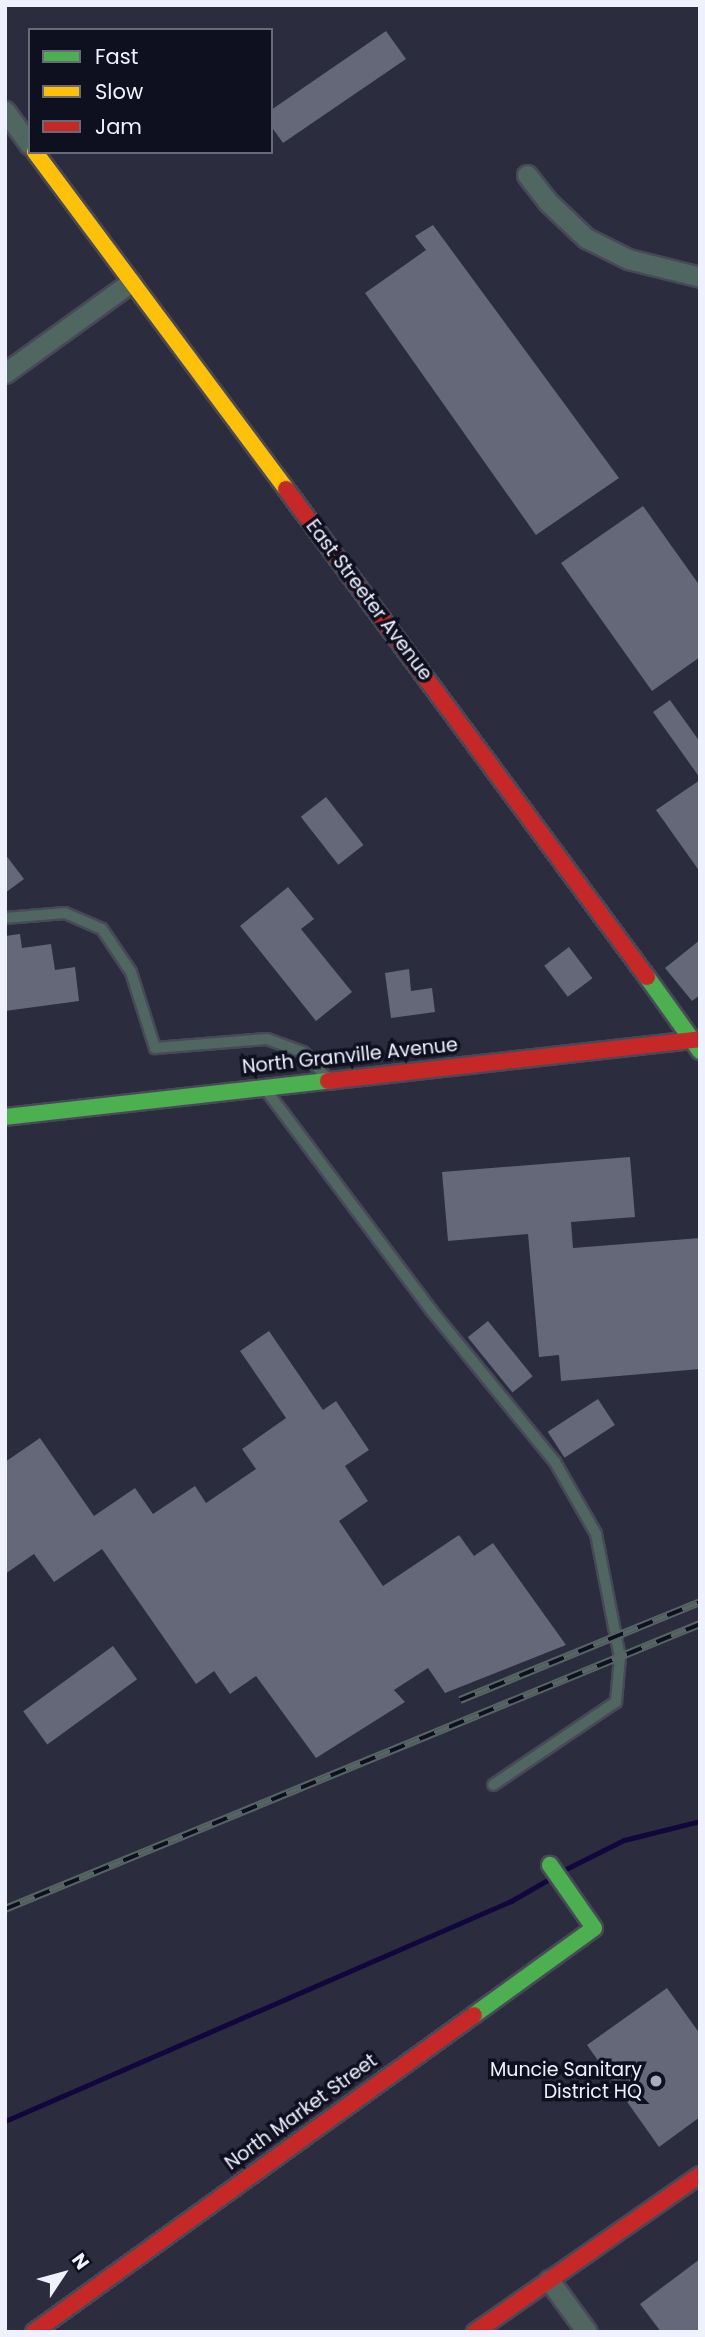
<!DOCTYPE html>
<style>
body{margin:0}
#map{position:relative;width:705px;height:2337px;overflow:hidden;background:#2b2c3e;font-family:Poppins,sans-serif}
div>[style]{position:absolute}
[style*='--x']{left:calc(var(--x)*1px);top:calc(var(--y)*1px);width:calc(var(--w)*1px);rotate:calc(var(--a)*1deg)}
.stream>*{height:5px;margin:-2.5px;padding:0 2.5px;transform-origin:2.5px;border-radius:2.5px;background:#11073c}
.building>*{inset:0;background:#646878;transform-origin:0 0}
.roads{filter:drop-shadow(2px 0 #484957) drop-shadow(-2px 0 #484957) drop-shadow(0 2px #484957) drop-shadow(0 -2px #484957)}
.lane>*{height:10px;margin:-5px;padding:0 5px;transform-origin:5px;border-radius:5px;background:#506660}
.street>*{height:19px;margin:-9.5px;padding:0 9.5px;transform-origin:9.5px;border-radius:9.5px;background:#506660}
.fast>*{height:16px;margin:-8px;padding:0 8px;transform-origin:8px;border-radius:8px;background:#4caf50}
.slow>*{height:16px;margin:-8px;padding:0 8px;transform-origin:8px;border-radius:8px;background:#ffc107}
.jam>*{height:16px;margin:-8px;padding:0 8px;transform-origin:8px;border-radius:8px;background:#c62828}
.rail>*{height:8px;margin-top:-4px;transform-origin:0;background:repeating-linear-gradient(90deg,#0f101f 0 16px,#566563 0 32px);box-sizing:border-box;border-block:2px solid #566563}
.dots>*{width:19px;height:19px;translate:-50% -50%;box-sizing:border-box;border:4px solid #0f101f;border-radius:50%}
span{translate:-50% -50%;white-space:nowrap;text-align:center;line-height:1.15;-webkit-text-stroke:7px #0f101f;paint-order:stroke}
.street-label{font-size:19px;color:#eff1fe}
.poi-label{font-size:19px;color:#eff1fe}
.right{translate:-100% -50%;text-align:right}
.frame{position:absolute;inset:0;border:7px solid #eff1fe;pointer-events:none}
.legend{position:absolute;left:28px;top:28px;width:245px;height:126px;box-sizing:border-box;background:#0f101f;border:2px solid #696a78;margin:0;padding:9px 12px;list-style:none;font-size:21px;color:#eff1fe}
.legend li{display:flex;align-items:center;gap:14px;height:35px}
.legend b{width:35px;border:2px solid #696a78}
.north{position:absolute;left:28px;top:2239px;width:70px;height:70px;-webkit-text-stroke:5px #0f101f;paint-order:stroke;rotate:54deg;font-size:19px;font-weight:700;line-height:28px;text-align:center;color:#eff1fe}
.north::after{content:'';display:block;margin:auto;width:24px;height:32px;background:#eff1fe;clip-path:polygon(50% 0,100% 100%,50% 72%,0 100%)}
</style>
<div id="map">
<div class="stream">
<i style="--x:562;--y:1871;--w:69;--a:-26.6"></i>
<i style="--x:624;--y:1840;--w:78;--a:-14"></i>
<i style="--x:5;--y:2121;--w:552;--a:-23.5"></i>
<i style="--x:511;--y:1901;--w:46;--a:-29.9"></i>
</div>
<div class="building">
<i style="clip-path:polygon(386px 31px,406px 59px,283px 143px,271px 126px,271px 110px)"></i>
<i style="clip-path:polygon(433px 225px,619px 478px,536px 535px,365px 293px,426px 250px,415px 236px)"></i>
<i style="clip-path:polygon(643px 506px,700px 586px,700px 657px,652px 691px,561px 563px)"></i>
<i style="clip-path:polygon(670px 700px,700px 742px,700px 778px,653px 712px)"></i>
<i style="clip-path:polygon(700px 780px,700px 872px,656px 810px)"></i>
<i style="left:326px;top:797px;width:61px;height:32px;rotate:52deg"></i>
<i style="clip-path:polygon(5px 854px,24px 879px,5px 893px)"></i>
<i style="clip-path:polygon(288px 887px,314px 919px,301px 929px,352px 992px,316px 1021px,240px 926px)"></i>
<i style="clip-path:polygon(20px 934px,22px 948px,51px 944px,55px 970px,75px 967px,79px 1001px,5px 1011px,5px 936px)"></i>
<i style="clip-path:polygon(700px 940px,700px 995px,692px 1001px,665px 968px)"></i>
<i style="left:569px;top:947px;width:39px;height:31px;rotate:53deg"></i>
<i style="clip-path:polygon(409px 969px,411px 991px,432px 988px,435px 1012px,391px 1018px,385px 973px)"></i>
<i style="clip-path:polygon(630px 1157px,635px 1217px,571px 1222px,573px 1248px,700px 1238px,700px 1369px,561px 1381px,559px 1355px,539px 1357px,528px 1234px,448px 1241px,442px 1172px)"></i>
<i style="left:488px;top:1321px;width:71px;height:26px;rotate:51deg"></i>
<i style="clip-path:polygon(269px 1331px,323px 1410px,336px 1401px,369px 1450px,345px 1466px,368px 1501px,339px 1521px,383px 1586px,459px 1535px,474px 1556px,493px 1543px,566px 1645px,445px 1693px,428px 1668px,394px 1690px,405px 1702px,316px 1758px,256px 1676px,230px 1694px,214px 1671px,196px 1684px,102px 1549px,54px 1582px,34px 1554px,5px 1574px,5px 1462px,40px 1438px,94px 1516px,135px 1488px,153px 1514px,195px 1486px,206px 1503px,256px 1469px,242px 1449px,286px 1418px,240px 1351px)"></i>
<i style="left:598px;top:1399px;width:31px;height:60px;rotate:57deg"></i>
<i style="left:113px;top:1646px;width:41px;height:111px;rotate:54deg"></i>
<i style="clip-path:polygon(667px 1988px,700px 2034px,700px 2117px,659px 2147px,587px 2045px)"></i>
<i style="clip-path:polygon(700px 2259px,700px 2332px,661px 2332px,640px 2304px)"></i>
</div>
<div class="roads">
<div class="lane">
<i style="--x:5;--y:918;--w:60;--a:-4.8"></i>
<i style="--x:65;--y:913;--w:40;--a:23.4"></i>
<i style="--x:102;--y:929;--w:52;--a:56"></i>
<i style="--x:131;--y:972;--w:80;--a:72.5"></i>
<i style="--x:155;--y:1048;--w:112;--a:-4.6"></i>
<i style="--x:267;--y:1039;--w:38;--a:20"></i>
<i style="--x:303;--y:1052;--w:34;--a:47"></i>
<i style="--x:266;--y:1090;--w:275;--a:53.1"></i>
<i style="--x:431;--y:1310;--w:196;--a:50.8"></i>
<i style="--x:555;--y:1462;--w:83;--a:60.3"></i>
<i style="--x:596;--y:1534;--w:125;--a:79"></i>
<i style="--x:620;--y:1657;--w:45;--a:95.1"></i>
<i style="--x:616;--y:1702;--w:148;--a:146"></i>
</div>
<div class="street">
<i style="--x:5;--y:111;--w:42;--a:53.7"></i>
<i style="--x:527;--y:175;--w:34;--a:52"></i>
<i style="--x:548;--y:202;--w:52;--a:43.5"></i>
<i style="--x:586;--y:238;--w:47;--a:26.6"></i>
<i style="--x:628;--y:259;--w:74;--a:14"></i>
<i style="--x:5;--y:373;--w:155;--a:-35.8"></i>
<i style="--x:549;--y:2280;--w:64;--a:53.8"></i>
</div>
<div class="fast">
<i style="--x:647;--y:977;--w:91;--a:54.4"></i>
<i style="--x:5;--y:1117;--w:325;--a:-6.4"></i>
<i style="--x:474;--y:2015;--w:148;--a:-35.9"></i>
<i style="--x:594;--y:1928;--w:77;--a:-124.9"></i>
</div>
<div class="slow">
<i style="--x:35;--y:152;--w:420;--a:53.3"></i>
</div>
<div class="jam">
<i style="--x:286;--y:489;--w:607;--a:53.51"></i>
<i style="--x:328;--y:1081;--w:374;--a:-6.4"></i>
<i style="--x:34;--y:2332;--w:542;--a:-35.77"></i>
<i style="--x:475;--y:2332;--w:274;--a:-34.9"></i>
</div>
</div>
<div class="rail">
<i style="--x:460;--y:1700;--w:259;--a:-22.2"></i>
<i style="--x:5;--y:1909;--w:751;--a:-22.3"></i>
</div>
<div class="dots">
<i style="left:656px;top:2081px;background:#aaacbb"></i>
</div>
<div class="street-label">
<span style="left:369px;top:600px;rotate:53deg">East Streeter Avenue</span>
<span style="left:350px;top:1056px;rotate:-6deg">North Granville Avenue</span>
<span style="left:301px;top:2112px;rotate:-36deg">North Market Street</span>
</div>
<div class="poi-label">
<span class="right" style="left:642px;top:2081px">Muncie Sanitary<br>District HQ</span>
</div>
<div class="frame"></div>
<ul class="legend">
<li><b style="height:9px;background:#4caf50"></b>Fast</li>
<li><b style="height:9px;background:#ffc107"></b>Slow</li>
<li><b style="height:9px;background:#c62828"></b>Jam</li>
</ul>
<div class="north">N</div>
</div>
